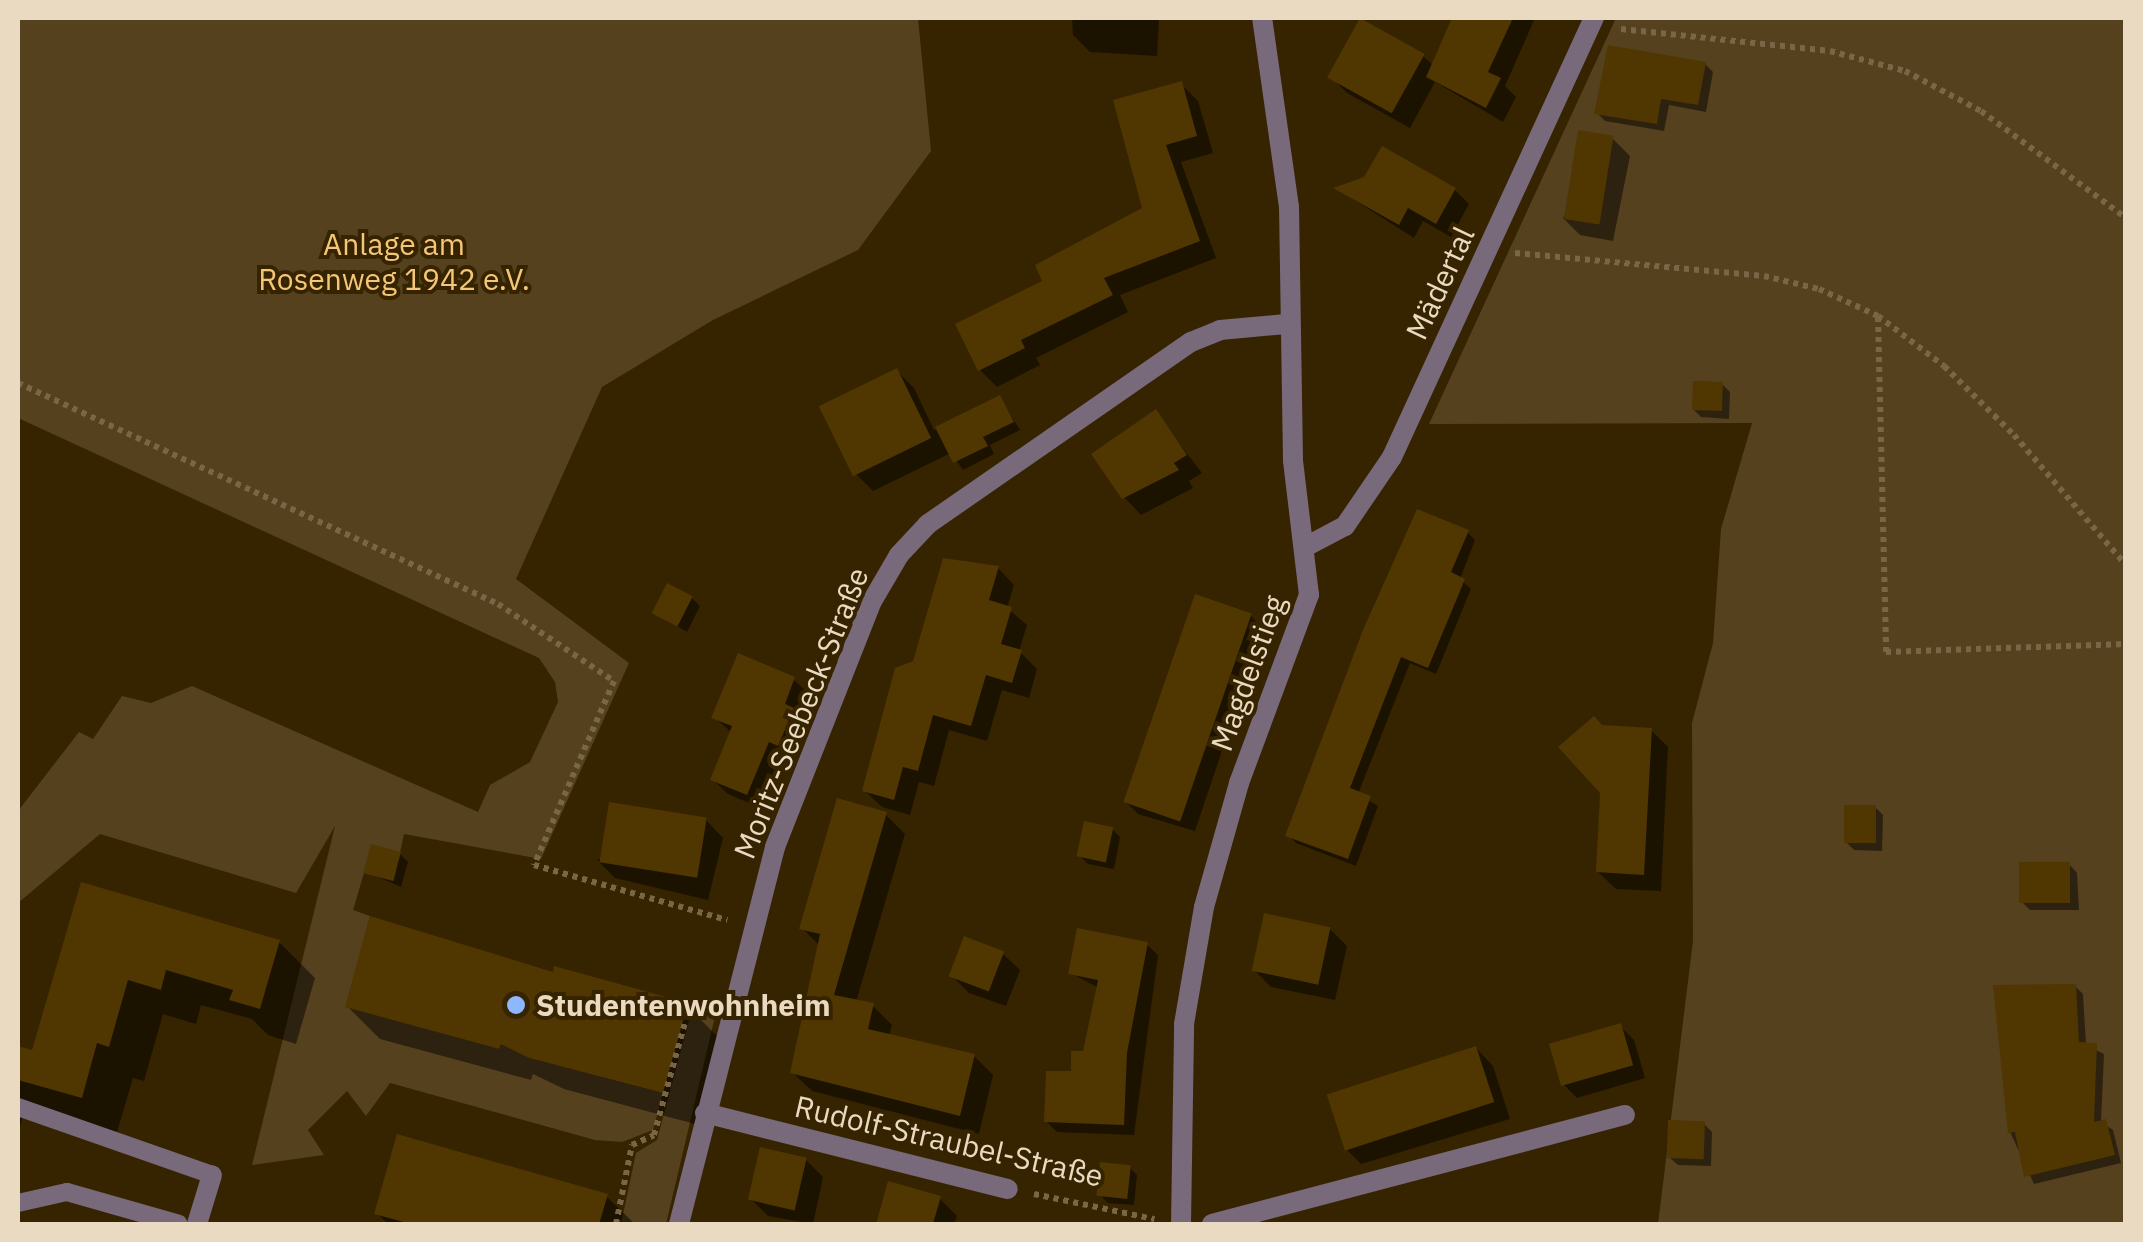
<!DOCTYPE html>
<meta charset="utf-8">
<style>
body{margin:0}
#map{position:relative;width:2143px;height:1242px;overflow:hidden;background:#362300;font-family:"IBM Plex Sans",sans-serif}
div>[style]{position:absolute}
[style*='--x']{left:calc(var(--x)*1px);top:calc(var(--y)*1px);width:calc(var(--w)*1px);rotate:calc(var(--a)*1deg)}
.green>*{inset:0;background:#55411e}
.shadow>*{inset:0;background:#0007}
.building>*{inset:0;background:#503600;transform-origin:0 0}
.path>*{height:6px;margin-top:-3px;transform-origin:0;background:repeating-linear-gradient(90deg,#786647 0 5px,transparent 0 10px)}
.service>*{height:18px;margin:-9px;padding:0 9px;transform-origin:9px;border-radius:9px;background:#78697b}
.minor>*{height:20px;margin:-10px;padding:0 10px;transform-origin:10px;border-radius:10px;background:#78697b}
.dots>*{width:28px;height:28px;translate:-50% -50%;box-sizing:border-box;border:5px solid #362300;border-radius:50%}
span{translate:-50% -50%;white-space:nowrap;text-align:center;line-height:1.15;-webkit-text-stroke:8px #362300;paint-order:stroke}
.park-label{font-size:30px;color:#f4c678}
.street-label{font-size:30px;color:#eadac2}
.poi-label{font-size:30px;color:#eadac2;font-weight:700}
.left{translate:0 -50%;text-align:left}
.frame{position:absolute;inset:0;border:20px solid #eadac2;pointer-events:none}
</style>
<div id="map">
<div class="green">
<i style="clip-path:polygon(18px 18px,918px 18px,931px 151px,858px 250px,713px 320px,602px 387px,516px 579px,629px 663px,541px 859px,404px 834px,394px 881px,364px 873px,353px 910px,370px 916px,346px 1007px,499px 1049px,503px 1038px,529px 1058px,663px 1093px,653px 1130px,622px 1142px,595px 1140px,390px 1083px,366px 1116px,347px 1091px,308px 1130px,324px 1155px,252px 1165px,335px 826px,296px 893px,100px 834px,18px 903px,18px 811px,79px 732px,93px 739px,122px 696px,151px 703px,192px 686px,478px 812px,490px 785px,530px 762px,558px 702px,555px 682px,539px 658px,18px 418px)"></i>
<i style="clip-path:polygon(1616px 18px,2125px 18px,2125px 1224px,1658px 1224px,1693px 941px,1692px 723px,1713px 643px,1721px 529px,1752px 423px,1429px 424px)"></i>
<i style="clip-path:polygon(694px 1002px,717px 1008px,666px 1224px,621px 1224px,636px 1153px,657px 1140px)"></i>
</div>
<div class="shadow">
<i style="clip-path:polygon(1072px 18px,1159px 18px,1157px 56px,1090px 52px,1073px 35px)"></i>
<i style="clip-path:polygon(1455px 18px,1535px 18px,1505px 86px,1516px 97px,1503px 122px,1435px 82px,1410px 128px,1347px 93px,1330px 76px,1423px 56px,1434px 66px)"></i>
<i style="clip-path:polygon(1705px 64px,1713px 72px,1706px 112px,1669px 105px,1664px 131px,1605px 121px,1597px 113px)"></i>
<i style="clip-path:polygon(1181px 84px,1198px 101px,1213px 153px,1181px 162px,1216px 258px,1120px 295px,1128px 312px,1036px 358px,1040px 365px,997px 387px,980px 370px,1046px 282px,1145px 209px)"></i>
<i style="clip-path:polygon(1613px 139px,1630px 156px,1613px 241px,1580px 235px,1563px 218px)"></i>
<i style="clip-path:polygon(1337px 189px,1455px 190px,1469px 204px,1451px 237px,1423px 221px,1414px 238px)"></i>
<i style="clip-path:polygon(897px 371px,914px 388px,934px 430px,1000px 398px,1020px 430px,990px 445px,994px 454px,963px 470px,951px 453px,873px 491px,856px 474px)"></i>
<i style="clip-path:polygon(1722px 384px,1730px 392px,1729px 419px,1701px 417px,1693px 409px)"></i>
<i style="clip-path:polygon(1155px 412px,1202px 473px,1189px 481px,1193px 488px,1141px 515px,1124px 497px)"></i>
<i style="clip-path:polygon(1467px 532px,1475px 540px,1460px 579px,1471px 589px,1436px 674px,1410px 663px,1358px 794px,1378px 806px,1356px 866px,1296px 843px,1288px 835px)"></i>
<i style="clip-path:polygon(998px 568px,1014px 585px,1007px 608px,1027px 625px,1019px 651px,1037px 669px,1029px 698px,1002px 690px,987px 741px,949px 730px,934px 786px,919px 782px,910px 815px,882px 807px,865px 791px,915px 663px)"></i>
<i style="clip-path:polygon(692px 598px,700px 606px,687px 632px,655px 612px)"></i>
<i style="clip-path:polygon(1251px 616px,1263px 629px,1195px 831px,1138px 814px,1126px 802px)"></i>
<i style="clip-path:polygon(794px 680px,809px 694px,799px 717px,807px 724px,793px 759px,784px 755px,761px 808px,728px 794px,713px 780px,732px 733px,714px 717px)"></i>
<i style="clip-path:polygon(1602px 728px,1651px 730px,1668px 747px,1661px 891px,1616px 889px,1598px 872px)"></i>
<i style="clip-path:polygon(1875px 807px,1883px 815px,1882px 851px,1854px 850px,1846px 842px)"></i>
<i style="clip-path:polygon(885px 814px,905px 834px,856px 1002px,873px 1006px,892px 1025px,889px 1036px,974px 1056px,993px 1075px,979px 1134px,812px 1091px,792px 1072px,820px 946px,802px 928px)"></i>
<i style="clip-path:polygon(706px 820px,723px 838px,708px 900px,615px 878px,597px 860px)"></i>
<i style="clip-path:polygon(1112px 829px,1120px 837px,1114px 869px,1088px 864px,1080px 856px)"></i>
<i style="clip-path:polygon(400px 854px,408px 862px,401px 887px,367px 872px)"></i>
<i style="clip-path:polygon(2069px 864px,2077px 873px,2079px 910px,2030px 910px,2022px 902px)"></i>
<i style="clip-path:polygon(83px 885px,279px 942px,315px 978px,296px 1044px,268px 1035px,252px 1019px,201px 1005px,196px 1024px,163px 1014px,144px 1081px,133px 1078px,117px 1132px,26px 1106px,18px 1134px,18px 1048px,33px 1053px)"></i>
<i style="clip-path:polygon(1330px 929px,1347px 946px,1335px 1000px,1271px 987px,1254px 970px)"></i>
<i style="clip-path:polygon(1146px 944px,1158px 955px,1134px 1135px,1057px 1132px,1046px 1121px,1085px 1054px,1099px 988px,1070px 973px)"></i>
<i style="clip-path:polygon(1002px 953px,1020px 970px,1006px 1006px,969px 993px,952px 976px)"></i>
<i style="clip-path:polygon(554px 975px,686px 1005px,719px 1038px,695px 1124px,564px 1089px,533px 1074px,531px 1080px,380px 1039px,348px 1007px)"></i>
<i style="clip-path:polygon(2075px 986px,2083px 994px,2086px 1045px,2104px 1054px,2101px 1122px,2113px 1130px,2121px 1163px,2034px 1184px,2010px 1132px)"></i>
<i style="clip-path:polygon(1620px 1026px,1634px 1040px,1645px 1078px,1577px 1098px,1563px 1084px)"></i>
<i style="clip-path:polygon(1476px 1048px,1493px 1066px,1510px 1119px,1361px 1164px,1344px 1147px)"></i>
<i style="clip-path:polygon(1704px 1124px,1712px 1132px,1711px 1166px,1678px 1165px,1669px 1157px)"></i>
<i style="clip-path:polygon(806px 1160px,823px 1177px,813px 1224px,768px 1216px,751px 1199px)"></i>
<i style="clip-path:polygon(1129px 1167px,1137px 1175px,1134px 1205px,1108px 1203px,1100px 1195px)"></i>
<i style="clip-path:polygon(890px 1184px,940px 1199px,957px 1216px,954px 1224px,878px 1224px)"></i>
<i style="clip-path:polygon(606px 1196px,635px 1224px,388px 1224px,377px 1213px)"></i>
</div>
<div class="building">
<i style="left:1360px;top:18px;width:74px;height:68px;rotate:29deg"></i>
<i style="clip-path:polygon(1452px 18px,1513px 18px,1488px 72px,1501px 78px,1486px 108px,1426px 77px)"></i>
<i style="clip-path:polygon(1608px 45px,1706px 62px,1698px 105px,1661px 99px,1657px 124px,1594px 114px)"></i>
<i style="clip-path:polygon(1182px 81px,1197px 136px,1166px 145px,1200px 241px,1104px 278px,1113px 295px,1021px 340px,1025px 348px,978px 371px,955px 324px,1042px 281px,1035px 265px,1142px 208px,1113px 100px)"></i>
<i style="left:1578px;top:130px;width:36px;height:90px;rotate:9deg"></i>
<i style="clip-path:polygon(1382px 146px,1456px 188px,1436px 224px,1408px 208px,1399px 225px,1333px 188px,1364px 177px)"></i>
<i style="left:897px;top:368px;width:78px;height:87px;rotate:64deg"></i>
<i style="left:1693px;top:381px;width:30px;height:29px;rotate:2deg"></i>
<i style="clip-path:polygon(1000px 395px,1014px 422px,983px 437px,988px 446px,953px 463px,935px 427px)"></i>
<i style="clip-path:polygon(1156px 409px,1187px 455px,1174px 463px,1179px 470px,1122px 499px,1091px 454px)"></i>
<i style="clip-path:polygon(1417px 509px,1469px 530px,1451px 572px,1465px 579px,1428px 668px,1401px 657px,1350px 788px,1371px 796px,1348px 859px,1285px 836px,1363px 630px)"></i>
<i style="clip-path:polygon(943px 558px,999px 566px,989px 600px,1012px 607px,1001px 644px,1022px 650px,1012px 683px,986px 675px,971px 726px,933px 715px,918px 771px,903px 767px,894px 800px,862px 791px,895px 668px,913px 661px)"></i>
<i style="left:667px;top:583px;width:29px;height:34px;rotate:27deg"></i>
<i style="left:1195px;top:594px;width:60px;height:220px;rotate:19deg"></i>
<i style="clip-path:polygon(738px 653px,795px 677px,785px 704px,794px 708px,778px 746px,769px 742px,747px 795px,710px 780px,732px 726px,711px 718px)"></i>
<i style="clip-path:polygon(1594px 716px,1602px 725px,1652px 728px,1644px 875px,1596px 872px,1600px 793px,1558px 747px)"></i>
<i style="clip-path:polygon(837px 798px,887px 812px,834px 995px,874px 1003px,868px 1029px,975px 1054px,960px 1116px,790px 1073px,820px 934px,799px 929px)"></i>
<i style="left:609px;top:802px;width:99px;height:61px;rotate:9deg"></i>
<i style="left:1844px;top:805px;width:32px;height:38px"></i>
<i style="left:1084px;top:821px;width:30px;height:36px;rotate:12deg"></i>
<i style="left:371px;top:844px;width:31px;height:30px;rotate:15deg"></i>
<i style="left:2019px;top:862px;width:51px;height:41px"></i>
<i style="clip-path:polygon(81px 882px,280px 940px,260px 1009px,229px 1000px,233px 990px,166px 970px,161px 990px,128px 980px,109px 1047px,97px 1043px,82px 1098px,18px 1080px,18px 1046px,32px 1050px)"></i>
<i style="left:1264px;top:913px;width:68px;height:59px;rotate:12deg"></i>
<i style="clip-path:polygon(370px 916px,553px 972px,554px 966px,688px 1003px,663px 1093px,529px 1058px,501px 1044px,499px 1049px,345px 1007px)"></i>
<i style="clip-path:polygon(1077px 928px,1148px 942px,1127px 1053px,1124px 1125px,1044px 1122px,1046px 1071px,1071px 1071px,1071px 1051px,1083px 1051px,1098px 980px,1068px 974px)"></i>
<i style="left:964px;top:936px;width:43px;height:43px;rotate:21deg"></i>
<i style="clip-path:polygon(2076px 984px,2079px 1042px,2097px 1043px,2094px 1122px,2106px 1119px,2115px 1155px,2024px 1177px,2015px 1132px,2008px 1133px,1993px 985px)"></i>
<i style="left:1621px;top:1023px;width:44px;height:75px;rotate:74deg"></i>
<i style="left:1476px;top:1046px;width:59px;height:157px;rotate:72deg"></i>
<i style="left:1668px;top:1120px;width:37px;height:38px;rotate:2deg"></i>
<i style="clip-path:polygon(397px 1134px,608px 1194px,599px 1224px,411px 1224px,374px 1214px)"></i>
<i style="left:760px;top:1147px;width:48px;height:54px;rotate:13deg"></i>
<i style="left:1100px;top:1162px;width:31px;height:34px;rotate:6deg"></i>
<i style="clip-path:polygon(888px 1181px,941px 1196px,933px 1224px,876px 1224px)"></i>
</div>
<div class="path">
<i style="--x:1621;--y:29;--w:210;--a:6"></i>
<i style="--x:1830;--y:51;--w:78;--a:14.9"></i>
<i style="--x:1905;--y:71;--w:86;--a:27.8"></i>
<i style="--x:1981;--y:111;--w:180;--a:36.4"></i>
<i style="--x:1515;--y:253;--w:250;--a:5.3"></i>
<i style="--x:1764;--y:276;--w:57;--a:13.3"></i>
<i style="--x:1819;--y:289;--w:65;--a:24.6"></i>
<i style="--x:1878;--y:316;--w:83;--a:37.1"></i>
<i style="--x:1944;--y:366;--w:98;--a:44.6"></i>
<i style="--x:2014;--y:435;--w:172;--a:49.3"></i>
<i style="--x:1878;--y:317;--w:335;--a:88.6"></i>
<i style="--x:1886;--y:652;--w:240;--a:-1.9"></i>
<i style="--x:18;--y:383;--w:528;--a:24.72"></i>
<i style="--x:498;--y:604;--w:139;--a:33.6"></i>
<i style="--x:614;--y:681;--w:201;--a:113.5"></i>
<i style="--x:534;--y:865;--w:201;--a:15.9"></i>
<i style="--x:1034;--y:1194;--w:123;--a:11.8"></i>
<i style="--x:616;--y:1224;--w:81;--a:-78.6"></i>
<i style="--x:632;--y:1145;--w:24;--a:-24"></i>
<i style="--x:654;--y:1135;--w:132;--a:-74.6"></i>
</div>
<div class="service">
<i style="--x:18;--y:1107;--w:206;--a:19.3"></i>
<i style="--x:18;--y:1203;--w:50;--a:-12.7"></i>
<i style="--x:67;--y:1192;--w:116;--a:15.9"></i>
</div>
<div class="minor">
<i style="--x:1307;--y:546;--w:43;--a:-27.8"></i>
<i style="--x:1345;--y:526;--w:83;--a:-55.7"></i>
<i style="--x:1392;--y:457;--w:483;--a:-65.3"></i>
<i style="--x:705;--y:1113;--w:312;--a:14.1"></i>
<i style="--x:197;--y:1224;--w:51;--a:-73"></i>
<i style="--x:679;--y:1224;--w:389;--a:-75.7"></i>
<i style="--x:775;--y:847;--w:262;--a:-68.5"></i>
<i style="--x:871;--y:603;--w:56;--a:-59.7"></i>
<i style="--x:899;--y:555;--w:42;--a:-46.9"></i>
<i style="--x:928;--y:524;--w:320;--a:-34.7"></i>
<i style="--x:1191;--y:342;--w:31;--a:-22"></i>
<i style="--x:1220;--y:330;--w:66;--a:-5.2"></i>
<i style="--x:1181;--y:1224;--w:200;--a:-89.1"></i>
<i style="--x:1184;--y:1024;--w:119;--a:-80.3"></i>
<i style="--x:1204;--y:907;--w:129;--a:-74.2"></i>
<i style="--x:1239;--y:783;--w:201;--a:-69.6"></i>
<i style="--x:1309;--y:595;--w:136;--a:-96.8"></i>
<i style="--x:1293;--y:460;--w:253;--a:-90.9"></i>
<i style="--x:1289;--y:207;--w:191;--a:-98.1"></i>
<i style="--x:1212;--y:1224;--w:427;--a:-14.8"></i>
</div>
<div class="dots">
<i style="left:516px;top:1005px;background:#8eb8fd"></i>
</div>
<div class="park-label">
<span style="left:394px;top:261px">Anlage am<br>Rosenweg 1942 e.V.</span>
</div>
<div class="street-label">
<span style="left:1440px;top:283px;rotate:-65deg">Mädertal</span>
<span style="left:1248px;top:673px;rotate:-70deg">Magdelstieg</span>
<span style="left:801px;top:713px;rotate:-68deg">Moritz-Seebeck-Straße</span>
<span style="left:949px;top:1141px;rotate:13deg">Rudolf-Straubel-Straße</span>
</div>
<div class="poi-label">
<span class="left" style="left:536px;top:1005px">Studentenwohnheim</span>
</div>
<div class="frame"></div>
</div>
